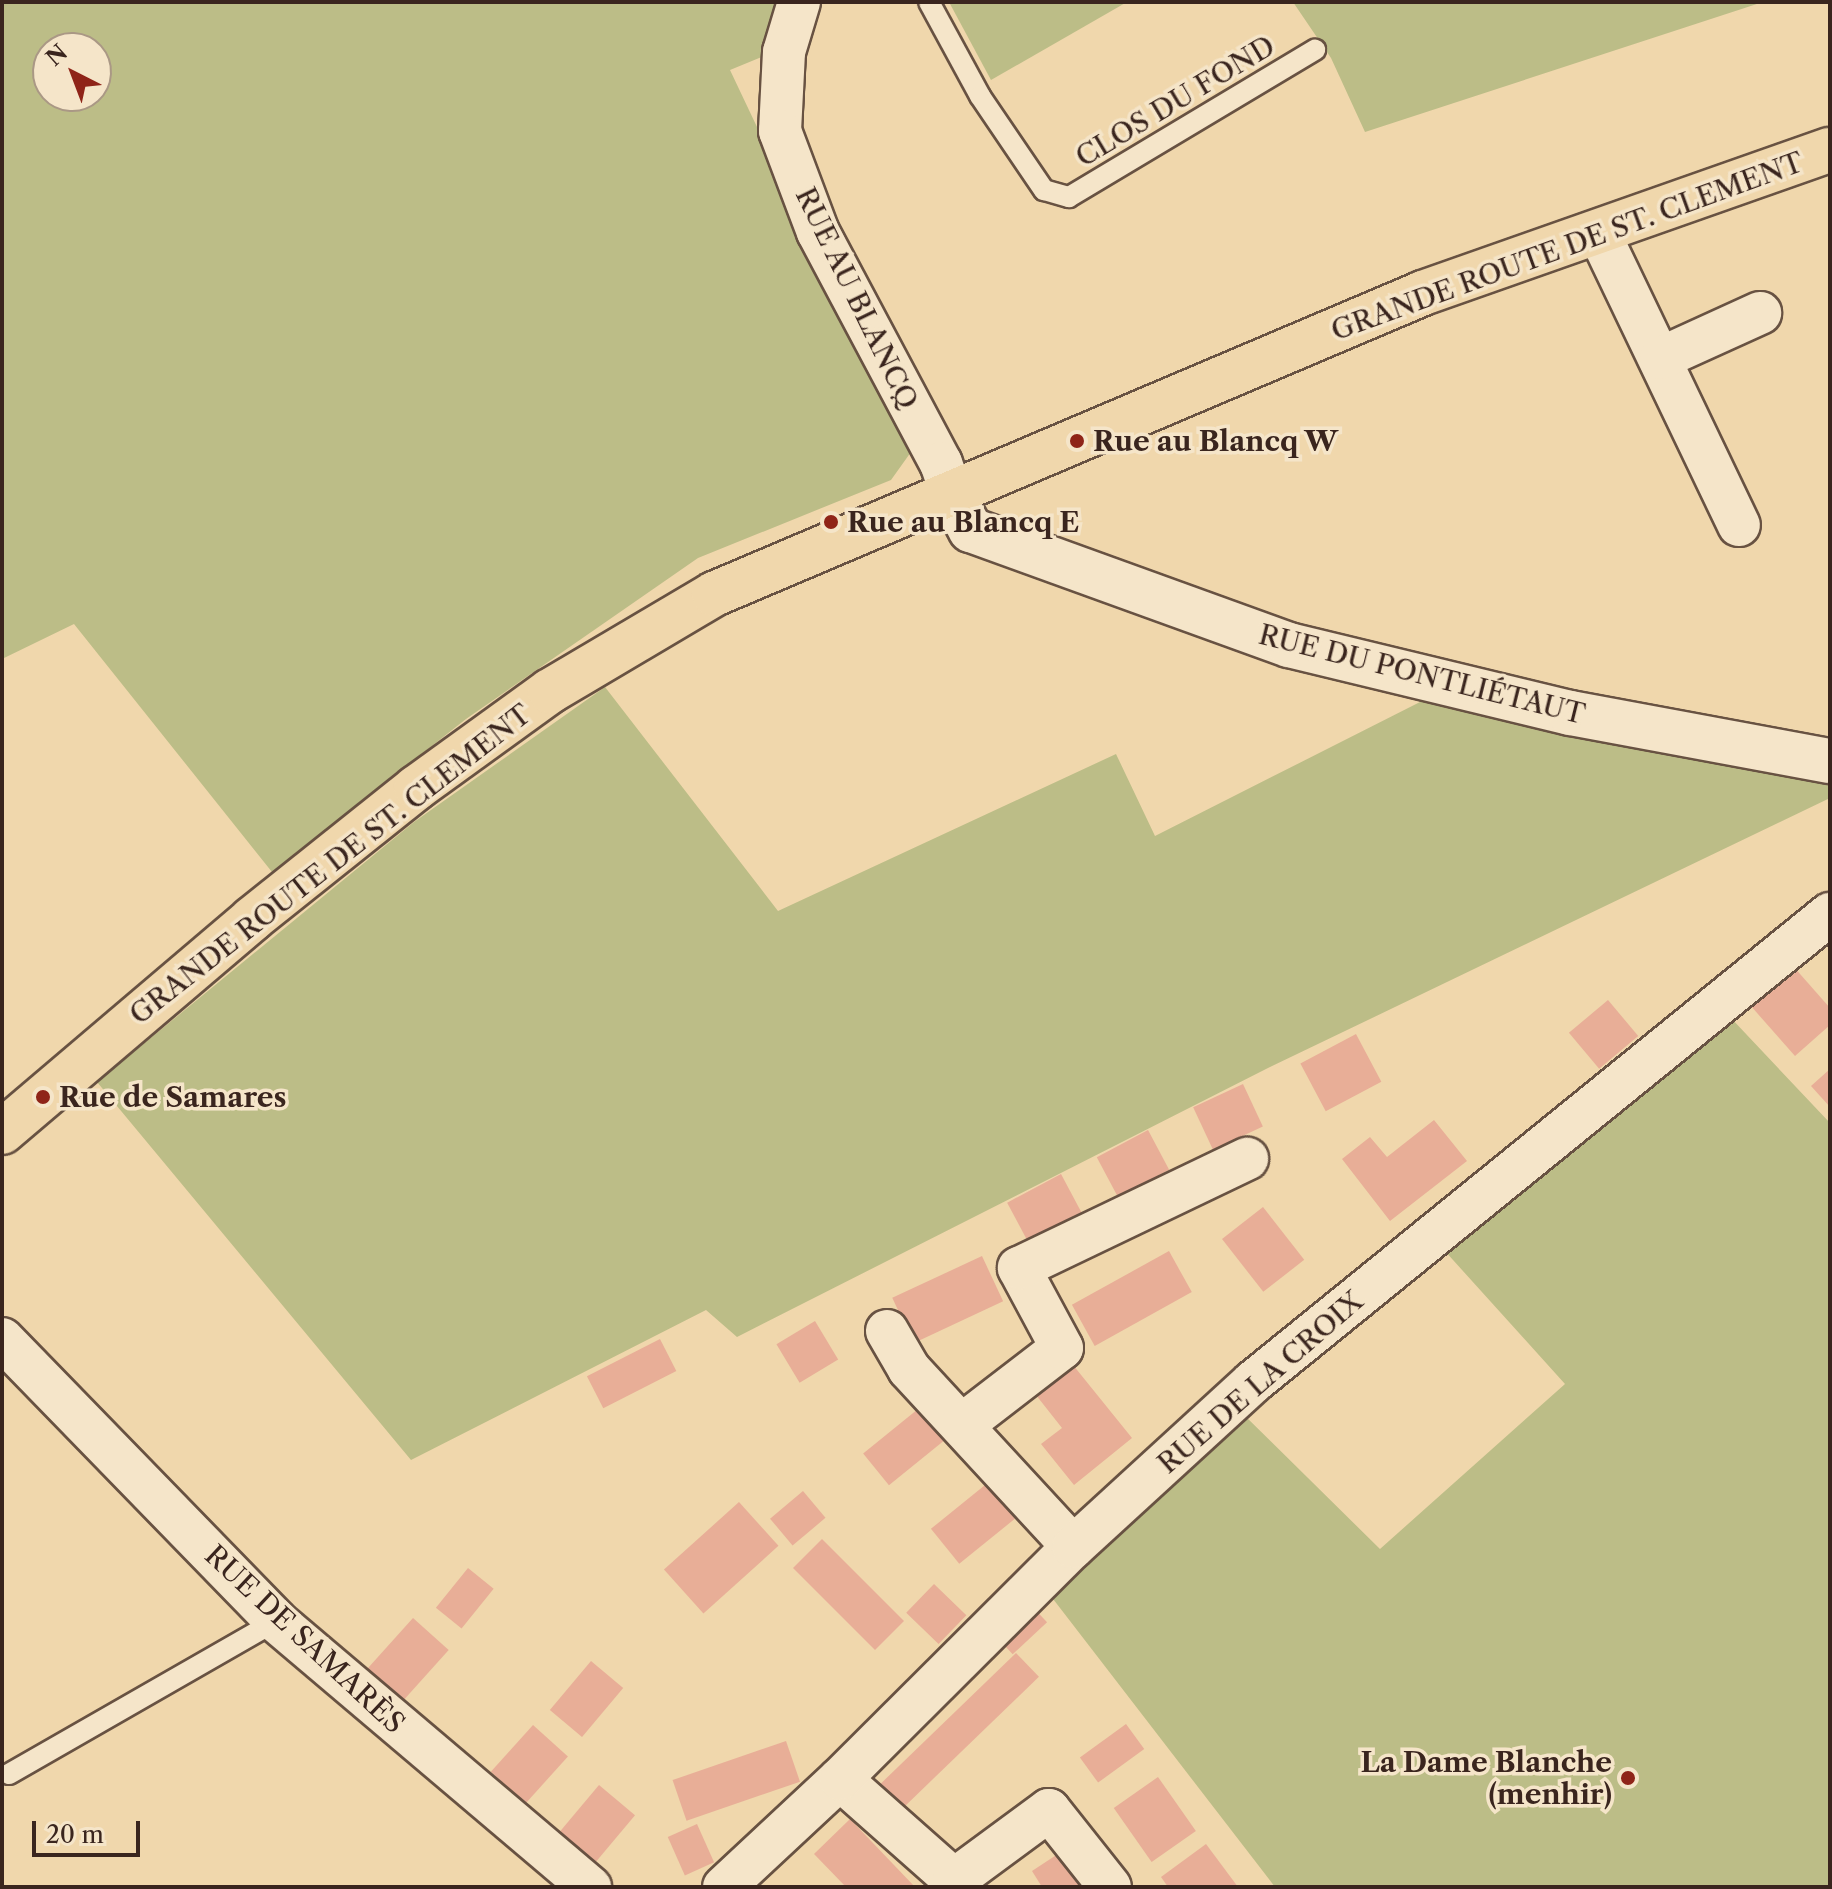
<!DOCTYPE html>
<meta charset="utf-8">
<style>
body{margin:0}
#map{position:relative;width:1832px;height:1889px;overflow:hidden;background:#f0d7ac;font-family:"Libre Caslon Text",serif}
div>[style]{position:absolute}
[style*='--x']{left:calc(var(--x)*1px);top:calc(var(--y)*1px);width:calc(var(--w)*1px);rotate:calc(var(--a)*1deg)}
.green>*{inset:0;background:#bcbd87}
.building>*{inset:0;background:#e8ae97;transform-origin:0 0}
.roads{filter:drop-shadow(2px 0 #685242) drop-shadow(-2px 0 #685242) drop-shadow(0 2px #685242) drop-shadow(0 -2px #685242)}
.lane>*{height:20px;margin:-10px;padding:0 10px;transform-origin:10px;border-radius:10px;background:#f5e5c9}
.street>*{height:42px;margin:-21px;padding:0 21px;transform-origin:21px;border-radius:21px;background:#f5e5c9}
.secondary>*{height:44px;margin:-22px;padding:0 22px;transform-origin:22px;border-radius:22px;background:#f5e5c9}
.primary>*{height:44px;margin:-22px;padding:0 22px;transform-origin:22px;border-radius:22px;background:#f0d7ac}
.dots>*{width:22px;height:22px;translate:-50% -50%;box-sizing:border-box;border:4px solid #f5e5c9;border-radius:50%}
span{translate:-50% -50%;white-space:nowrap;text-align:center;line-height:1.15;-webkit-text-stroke:7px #f5e5c9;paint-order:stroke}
.street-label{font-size:28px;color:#3a251e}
.poi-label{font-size:28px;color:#3a251e;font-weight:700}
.left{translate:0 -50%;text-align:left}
.right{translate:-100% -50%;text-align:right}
.frame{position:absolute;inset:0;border:4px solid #3a251e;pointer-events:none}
.north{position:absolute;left:32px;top:32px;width:80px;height:80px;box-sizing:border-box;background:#f5e5c9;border:2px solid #aa9885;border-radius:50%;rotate:318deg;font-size:22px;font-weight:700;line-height:32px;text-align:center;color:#3a251e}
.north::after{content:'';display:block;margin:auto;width:28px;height:36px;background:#8f2418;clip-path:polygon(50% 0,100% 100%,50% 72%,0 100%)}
.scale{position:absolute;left:32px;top:1821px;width:108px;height:36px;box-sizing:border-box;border:4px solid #3a251e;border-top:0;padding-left:10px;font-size:24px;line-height:28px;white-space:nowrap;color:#3a251e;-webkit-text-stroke:6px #f5e5c9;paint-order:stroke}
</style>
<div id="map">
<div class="green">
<i style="clip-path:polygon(evenodd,2px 2px,780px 2px,764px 56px,730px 70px,911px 452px,891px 480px,698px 558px,466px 719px,272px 872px,74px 624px,2px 659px,2px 2px,48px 48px,96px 48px,96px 96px,48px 96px,48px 48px)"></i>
<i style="clip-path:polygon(949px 2px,1127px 2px,991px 80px)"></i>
<i style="clip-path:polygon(1293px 2px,1763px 2px,1365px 132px,1331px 58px)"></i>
<i style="clip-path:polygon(605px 687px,778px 911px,1116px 754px,1155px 836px,1422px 701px,1830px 774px,1830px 798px,1266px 1069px,737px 1337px,706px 1310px,411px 1460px,97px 1082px,414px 822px)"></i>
<i style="clip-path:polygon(1730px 1017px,1830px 1123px,1830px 1887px,1275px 1887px,1050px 1595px,1241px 1412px,1380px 1549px,1565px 1384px,1444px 1250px)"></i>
</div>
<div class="building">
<i style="clip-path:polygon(1793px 966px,1830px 1008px,1830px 1025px,1795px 1056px,1750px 1005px)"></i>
<i style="left:1608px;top:1000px;width:47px;height:51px;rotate:50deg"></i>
<i style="left:1356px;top:1034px;width:54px;height:63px;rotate:62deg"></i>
<i style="clip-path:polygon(1830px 1069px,1830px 1107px,1811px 1086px)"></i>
<i style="left:1243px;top:1084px;width:47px;height:55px;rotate:65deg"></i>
<i style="clip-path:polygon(1434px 1120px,1467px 1161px,1390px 1221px,1342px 1159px,1370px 1137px,1387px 1157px)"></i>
<i style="left:1148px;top:1130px;width:45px;height:58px;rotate:62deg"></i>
<i style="left:1061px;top:1174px;width:44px;height:61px;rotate:62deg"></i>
<i style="left:1263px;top:1207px;width:67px;height:52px;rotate:52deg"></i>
<i style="left:1169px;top:1251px;width:47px;height:111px;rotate:61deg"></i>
<i style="left:982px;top:1256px;width:50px;height:99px;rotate:65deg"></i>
<i style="left:815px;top:1321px;width:45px;height:45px;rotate:59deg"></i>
<i style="left:660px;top:1339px;width:36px;height:82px;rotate:63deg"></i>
<i style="clip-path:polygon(1069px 1360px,1132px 1438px,1074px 1485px,1041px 1444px,1062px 1428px,1032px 1390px)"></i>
<i style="left:923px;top:1405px;width:41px;height:77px;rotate:51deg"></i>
<i style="left:990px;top:1481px;width:45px;height:76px;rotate:51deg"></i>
<i style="left:803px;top:1491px;width:35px;height:43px;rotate:50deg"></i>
<i style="left:739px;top:1502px;width:59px;height:101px;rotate:48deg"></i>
<i style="left:822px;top:1539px;width:116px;height:41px;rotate:45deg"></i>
<i style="left:468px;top:1568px;width:33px;height:51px;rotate:39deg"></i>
<i style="left:934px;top:1584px;width:45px;height:40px;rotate:44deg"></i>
<i style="left:1030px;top:1604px;width:25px;height:47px;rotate:47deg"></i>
<i style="left:413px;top:1618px;width:48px;height:84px;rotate:42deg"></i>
<i style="left:1016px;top:1653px;width:33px;height:195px;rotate:46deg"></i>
<i style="left:591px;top:1661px;width:42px;height:64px;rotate:40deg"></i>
<i style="left:1126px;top:1724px;width:31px;height:57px;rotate:54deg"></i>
<i style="left:533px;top:1725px;width:47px;height:63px;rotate:42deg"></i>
<i style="left:786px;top:1741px;width:43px;height:120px;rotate:71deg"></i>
<i style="left:1158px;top:1777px;width:66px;height:54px;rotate:55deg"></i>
<i style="left:599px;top:1785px;width:47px;height:63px;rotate:40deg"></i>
<i style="clip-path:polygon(850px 1819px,915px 1887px,846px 1887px,814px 1854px)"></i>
<i style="left:697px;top:1824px;width:42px;height:32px;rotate:66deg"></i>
<i style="clip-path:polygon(1206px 1844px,1238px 1887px,1168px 1887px,1161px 1877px)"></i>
<i style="clip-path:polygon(1067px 1848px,1092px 1887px,1042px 1887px,1032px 1871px)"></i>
</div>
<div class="roads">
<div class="lane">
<i style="--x:929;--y:2;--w:107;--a:61.5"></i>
<i style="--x:980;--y:96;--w:114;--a:55.8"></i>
<i style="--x:1044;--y:190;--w:26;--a:16"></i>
<i style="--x:1069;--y:197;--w:287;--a:-30.9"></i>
<i style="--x:9;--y:1774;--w:308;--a:-29.8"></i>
</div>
<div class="street">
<i style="--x:799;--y:2;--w:52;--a:106.7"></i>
<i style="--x:784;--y:52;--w:79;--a:92.9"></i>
<i style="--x:780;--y:131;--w:108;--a:69.4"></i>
<i style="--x:818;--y:232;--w:262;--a:62"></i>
<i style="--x:941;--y:463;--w:34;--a:71"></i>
<i style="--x:1598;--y:231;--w:326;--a:64.4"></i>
<i style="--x:1661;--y:358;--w:109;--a:-24.4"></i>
<i style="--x:887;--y:1331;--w:44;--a:59.9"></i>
<i style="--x:909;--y:1369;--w:242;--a:47.3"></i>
<i style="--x:2;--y:1339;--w:393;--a:45.8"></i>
<i style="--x:276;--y:1621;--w:412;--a:40.3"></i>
<i style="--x:962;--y:1425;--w:126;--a:-37.6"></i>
<i style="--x:1062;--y:1348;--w:91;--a:-118.3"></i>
<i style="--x:1019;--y:1268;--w:253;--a:-25.6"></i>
<i style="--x:840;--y:1779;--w:152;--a:41.5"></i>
<i style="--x:954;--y:1880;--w:118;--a:-36.4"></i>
<i style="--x:1049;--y:1810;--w:98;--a:51.6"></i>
<i style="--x:724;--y:1887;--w:158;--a:-43"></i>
<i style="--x:840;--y:1779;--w:329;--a:-44.9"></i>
<i style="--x:1073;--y:1547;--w:244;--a:-42.5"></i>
<i style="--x:1253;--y:1382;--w:743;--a:-39.05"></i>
</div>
<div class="secondary">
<i style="--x:952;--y:495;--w:40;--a:62"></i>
<i style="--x:971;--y:530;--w:338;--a:19.9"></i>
<i style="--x:1289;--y:645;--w:289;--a:13.6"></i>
<i style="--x:1570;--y:713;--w:264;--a:10.5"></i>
</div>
<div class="primary">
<i style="--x:2;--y:1132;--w:328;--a:-40.4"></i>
<i style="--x:252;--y:919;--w:210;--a:-38.6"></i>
<i style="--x:416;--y:788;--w:165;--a:-35.9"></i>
<i style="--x:550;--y:691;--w:191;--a:-30.6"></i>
<i style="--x:714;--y:594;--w:770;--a:-23"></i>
<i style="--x:1423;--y:293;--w:431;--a:-19.4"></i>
</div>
</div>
<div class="dots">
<i style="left:1077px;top:441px;background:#8f2418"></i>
<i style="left:831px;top:522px;background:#8f2418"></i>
<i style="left:43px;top:1097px;background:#8f2418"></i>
<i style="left:1628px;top:1778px;background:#8f2418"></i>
</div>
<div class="street-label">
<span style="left:1175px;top:101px;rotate:-31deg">CLOS DU FOND</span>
<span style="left:1567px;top:246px;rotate:-20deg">GRANDE ROUTE DE ST. CLEMENT</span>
<span style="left:857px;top:298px;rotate:64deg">RUE AU BLANCQ</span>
<span style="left:1422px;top:674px;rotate:14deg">RUE DU PONTLIÉTAUT</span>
<span style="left:330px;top:864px;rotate:-38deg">GRANDE ROUTE DE ST. CLEMENT</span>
<span style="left:1260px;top:1382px;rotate:-41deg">RUE DE LA CROIX</span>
<span style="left:305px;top:1639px;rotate:43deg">RUE DE SAMARÈS</span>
</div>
<div class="poi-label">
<span class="left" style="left:1093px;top:441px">Rue au Blancq W</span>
<span class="left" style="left:847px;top:522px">Rue au Blancq E</span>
<span class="left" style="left:59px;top:1097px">Rue de Samares</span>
<span class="right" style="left:1612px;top:1778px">La Dame Blanche<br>(menhir)</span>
</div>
<div class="frame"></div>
<div class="north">N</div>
<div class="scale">20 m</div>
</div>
